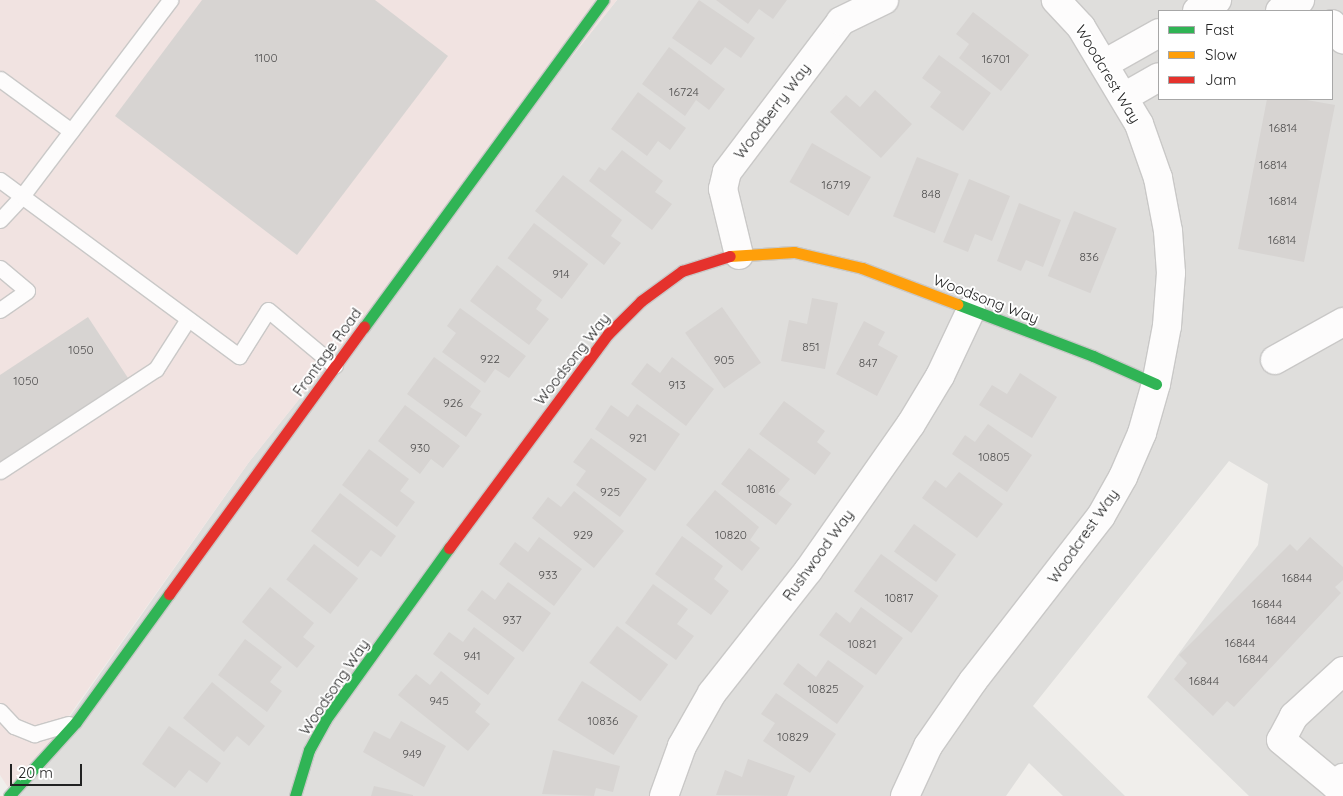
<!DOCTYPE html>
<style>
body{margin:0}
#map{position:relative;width:1343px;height:796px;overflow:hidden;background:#f0eeeb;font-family:Quicksand,sans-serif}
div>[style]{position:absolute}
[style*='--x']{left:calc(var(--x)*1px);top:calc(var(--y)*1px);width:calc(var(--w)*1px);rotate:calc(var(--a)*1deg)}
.residential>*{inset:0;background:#dfdedc}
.commercial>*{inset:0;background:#f1e3e1}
.building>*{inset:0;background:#d7d4d2;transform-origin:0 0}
.roads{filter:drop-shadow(1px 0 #c9c8c7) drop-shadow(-1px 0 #c9c8c7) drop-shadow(0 1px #c9c8c7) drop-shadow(0 -1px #c9c8c7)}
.lane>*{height:15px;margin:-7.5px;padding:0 7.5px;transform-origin:7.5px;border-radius:7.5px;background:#fdfcfc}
.street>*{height:28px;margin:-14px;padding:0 14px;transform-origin:14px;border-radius:14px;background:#fdfcfc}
.fast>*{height:11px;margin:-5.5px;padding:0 5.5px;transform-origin:5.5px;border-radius:5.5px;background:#30b455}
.slow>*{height:11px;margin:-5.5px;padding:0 5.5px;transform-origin:5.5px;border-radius:5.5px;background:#ff9f0a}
.jam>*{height:11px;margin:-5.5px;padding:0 5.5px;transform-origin:5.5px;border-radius:5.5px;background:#e5322d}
span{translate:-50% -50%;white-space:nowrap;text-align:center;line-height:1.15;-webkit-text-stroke:4px #fff;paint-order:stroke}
.number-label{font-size:12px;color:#4f4e4e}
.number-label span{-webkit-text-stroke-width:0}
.street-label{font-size:15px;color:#222}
.legend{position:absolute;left:1158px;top:10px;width:175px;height:90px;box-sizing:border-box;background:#fff;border:1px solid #a7a7a7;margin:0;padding:6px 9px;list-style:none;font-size:15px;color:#222}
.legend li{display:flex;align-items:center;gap:10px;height:25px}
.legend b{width:25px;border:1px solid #a7a7a7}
.scale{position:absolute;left:10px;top:764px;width:72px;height:22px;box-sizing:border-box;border:2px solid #222;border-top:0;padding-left:6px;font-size:15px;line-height:18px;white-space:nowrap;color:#222;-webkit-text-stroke:4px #fff;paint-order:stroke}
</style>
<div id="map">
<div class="residential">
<i style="clip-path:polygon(evenodd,617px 0,1343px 0,1343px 796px,1249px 796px,1147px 697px,1258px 545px,1268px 484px,1229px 461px,1033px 706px,1125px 796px,1063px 796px,1029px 763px,1006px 796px,14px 796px,249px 462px,617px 0,1159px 11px,1332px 11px,1332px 99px,1159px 99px,1159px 11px)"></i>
</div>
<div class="commercial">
<i style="clip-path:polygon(0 0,617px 0,249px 462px,13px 795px,0 775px)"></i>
</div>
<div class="building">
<i style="clip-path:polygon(202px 0,375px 0,448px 56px,297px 255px,115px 116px)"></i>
<i style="clip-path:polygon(699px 0,755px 38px,741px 58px,725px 47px,711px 65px,672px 38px)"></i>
<i style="clip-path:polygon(716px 0,787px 0,773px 19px,759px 9px,748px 24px)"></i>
<i style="clip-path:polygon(973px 12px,1029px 55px,1001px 91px,959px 58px,969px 44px,956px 34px)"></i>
<i style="clip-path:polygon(669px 47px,725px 89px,709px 110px,696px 100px,685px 116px,642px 84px)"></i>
<i style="clip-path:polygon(939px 55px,991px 93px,963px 131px,930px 107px,941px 92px,922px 78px)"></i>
<i style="clip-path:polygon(875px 90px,912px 124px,881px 158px,830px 112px,846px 95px,860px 107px)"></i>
<i style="clip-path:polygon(638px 92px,686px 128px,670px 150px,658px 141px,647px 156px,611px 129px)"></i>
<i style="clip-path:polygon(1267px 99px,1301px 99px,1335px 105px,1304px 262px,1238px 249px)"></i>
<i style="left:812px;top:143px;width:68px;height:45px;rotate:30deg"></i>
<i style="clip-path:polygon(622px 150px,663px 181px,655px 192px,672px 204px,652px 230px,589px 181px,599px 167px,605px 171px)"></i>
<i style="left:917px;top:157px;width:45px;height:64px;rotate:22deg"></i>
<i style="clip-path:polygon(563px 175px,622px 220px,611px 236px,621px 243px,604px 265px,535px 211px)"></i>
<i style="clip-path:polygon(969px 179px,1010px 196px,992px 241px,975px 234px,968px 252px,943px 242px)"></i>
<i style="clip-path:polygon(1019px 203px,1061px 220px,1043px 267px,1026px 260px,1021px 271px,997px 261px)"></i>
<i style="left:1074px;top:211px;width:46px;height:70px;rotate:22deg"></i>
<i style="left:534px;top:223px;width:68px;height:44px;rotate:37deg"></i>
<i style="clip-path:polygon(497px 265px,542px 300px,536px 309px,549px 319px,529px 345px,470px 301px)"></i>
<i style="clip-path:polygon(812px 298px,838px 303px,825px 369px,781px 361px,789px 320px,807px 324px)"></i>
<i style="left:722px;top:307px;width:68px;height:45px;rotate:55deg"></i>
<i style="clip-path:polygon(460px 308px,526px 356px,509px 378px,495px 369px,485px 383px,442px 352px,456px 333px,447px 326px)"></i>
<i style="clip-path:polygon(88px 317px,128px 378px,0 462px,0 375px)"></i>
<i style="clip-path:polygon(864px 321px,885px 332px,878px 345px,898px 356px,877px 396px,836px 374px)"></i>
<i style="clip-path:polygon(434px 357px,481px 391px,470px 407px,482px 414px,466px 437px,407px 394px)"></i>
<i style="clip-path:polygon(672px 357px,714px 389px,686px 426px,631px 384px,647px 363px,660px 373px)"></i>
<i style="clip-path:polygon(1020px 373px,1057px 397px,1032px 438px,979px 405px,992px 385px,1007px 394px)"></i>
<i style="clip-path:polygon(784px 401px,825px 431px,817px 442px,831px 453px,815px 475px,759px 434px)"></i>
<i style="clip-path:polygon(637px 404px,680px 434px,655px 471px,595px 429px,611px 405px,628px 417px)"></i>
<i style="clip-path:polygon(405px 405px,460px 446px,443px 468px,431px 459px,420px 474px,378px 441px)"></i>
<i style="clip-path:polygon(988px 424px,1032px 455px,1007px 492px,952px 454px,965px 435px,975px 442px)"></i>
<i style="clip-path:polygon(591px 438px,647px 479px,620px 517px,576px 485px,586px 471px,573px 462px)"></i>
<i style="clip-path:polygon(749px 448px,790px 479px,778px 494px,792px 504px,776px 525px,721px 484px)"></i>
<i style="clip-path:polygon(369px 449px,409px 479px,400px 491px,415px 502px,397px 527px,342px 485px)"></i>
<i style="clip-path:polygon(959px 472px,1003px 504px,977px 538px,922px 498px,935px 480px,946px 488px)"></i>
<i style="clip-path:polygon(715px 490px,759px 527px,750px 540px,760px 548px,742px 571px,686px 525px)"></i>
<i style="clip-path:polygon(574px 491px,624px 531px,594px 568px,532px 518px,548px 497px,561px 507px)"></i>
<i style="clip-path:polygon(340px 493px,396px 536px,381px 557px,371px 550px,358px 567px,311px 531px)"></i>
<i style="left:914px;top:524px;width:52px;height:34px;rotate:36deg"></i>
<i style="clip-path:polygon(682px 536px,723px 566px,714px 579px,729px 591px,711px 615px,655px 574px)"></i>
<i style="clip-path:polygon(539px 537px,582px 569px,554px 606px,499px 564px,515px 542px,528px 552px)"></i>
<i style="clip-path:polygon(1310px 537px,1343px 567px,1343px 580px,1335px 587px,1341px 593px,1234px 707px,1227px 701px,1213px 716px,1174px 679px,1187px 663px,1179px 655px,1290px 544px,1297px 551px)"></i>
<i style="left:314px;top:544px;width:56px;height:45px;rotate:38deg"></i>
<i style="left:881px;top:554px;width:71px;height:46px;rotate:36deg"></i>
<i style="clip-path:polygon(508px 582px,551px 613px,523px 652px,467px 610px,482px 590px,495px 600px)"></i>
<i style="clip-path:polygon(653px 584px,688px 609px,677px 624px,694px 636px,676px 660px,625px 623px)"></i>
<i style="clip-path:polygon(270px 587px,314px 623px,303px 637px,315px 646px,297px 668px,242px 622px)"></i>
<i style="clip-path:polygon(861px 607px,903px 638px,876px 675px,819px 635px,836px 612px,850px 623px)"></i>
<i style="left:617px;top:626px;width:64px;height:46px;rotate:37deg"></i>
<i style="clip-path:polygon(474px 627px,515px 658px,488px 695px,433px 654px,449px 632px,463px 642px)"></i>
<i style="clip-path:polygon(245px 639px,282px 667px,270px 682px,282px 691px,267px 712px,218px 675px)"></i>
<i style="clip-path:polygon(828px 660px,864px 686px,837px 724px,783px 684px,798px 663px,816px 677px)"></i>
<i style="clip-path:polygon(441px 671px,481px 704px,475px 712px,490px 724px,468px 751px,398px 695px,416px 674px,430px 685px)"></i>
<i style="left:582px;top:681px;width:66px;height:46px;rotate:32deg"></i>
<i style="clip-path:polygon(212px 682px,265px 726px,249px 746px,237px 736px,224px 752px,183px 718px)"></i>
<i style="clip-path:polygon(776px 693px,836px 734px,810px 773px,763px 741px,775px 723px,761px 714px)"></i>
<i style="clip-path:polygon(401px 721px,446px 746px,424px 787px,363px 752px,374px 731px,390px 739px)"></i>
<i style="clip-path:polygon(169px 726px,221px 763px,207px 783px,189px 770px,175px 788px,142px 764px)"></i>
<i style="clip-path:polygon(553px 750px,620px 766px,613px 792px,596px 788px,594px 796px,542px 794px)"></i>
<i style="clip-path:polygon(748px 759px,795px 776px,787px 796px,716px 795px,725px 770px,742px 777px)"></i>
<i style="clip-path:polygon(374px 786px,413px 795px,413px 796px,371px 796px)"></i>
</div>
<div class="roads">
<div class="lane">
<i style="--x:0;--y:79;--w:88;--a:36.2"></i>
<i style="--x:0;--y:180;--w:297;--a:36.4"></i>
<i style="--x:239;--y:356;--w:54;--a:-57.8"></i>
<i style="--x:268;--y:310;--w:87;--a:39.9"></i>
<i style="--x:0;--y:220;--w:33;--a:-47"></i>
<i style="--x:22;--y:196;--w:246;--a:-52.9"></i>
<i style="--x:0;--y:268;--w:35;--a:40"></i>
<i style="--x:27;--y:291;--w:33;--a:145"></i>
<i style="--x:0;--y:471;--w:186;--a:-33.2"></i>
<i style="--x:156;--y:369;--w:59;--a:-57.4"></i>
<i style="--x:0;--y:711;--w:21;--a:47"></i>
<i style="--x:14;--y:726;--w:22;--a:22"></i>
<i style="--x:34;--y:734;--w:36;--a:-16"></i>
</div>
<div class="street">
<i style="--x:1197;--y:11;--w:23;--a:-29"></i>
<i style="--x:1280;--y:11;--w:23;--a:-29"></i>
<i style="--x:1332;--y:24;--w:19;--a:54"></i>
<i style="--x:1104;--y:64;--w:63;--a:-29.4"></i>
<i style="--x:1124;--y:97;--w:40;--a:-29.7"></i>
<i style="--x:739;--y:255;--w:68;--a:-103.6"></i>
<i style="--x:723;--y:189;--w:17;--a:-77"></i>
<i style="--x:727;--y:172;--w:189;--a:-52.9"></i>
<i style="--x:841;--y:21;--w:48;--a:-26"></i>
<i style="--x:1275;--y:360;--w:78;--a:-29.2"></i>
<i style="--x:1343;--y:671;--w:67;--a:137.4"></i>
<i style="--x:1294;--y:716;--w:27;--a:118"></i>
<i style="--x:1281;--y:740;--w:70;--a:39.8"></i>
<i style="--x:1335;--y:785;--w:11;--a:-41"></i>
<i style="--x:664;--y:796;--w:53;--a:-70.2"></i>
<i style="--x:682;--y:746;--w:61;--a:-60.5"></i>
<i style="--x:712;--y:693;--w:155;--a:-51.8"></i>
<i style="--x:808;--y:571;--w:179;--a:-55"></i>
<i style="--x:911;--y:424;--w:56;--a:-58.9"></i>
<i style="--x:940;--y:376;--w:73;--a:-64.8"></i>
<i style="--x:905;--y:796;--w:55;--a:-65.3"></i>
<i style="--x:928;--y:746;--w:79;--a:-55.3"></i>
<i style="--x:973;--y:681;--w:209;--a:-52.2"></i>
<i style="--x:1101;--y:516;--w:45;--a:-60.6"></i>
<i style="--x:1123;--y:477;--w:48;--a:-66.6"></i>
<i style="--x:1142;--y:433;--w:51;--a:-74.1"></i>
<i style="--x:1156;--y:384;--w:59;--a:-79.3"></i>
<i style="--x:1167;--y:326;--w:53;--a:-85.7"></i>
<i style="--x:1171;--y:273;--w:42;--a:-94.1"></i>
<i style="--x:1168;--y:231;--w:54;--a:-100.7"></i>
<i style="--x:1158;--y:178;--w:57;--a:-109.4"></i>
<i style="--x:1139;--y:124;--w:113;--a:-120.9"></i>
<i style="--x:1081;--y:27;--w:37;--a:-133"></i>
</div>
<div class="fast">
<i style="--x:957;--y:304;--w:146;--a:20.9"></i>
<i style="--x:1093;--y:356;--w:69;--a:24"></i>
<i style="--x:364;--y:327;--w:405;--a:-53.8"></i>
<i style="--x:9;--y:796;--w:100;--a:-47.8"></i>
<i style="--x:76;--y:722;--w:158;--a:-54"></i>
<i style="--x:295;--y:796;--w:48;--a:-73.1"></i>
<i style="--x:309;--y:750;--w:35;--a:-61"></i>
<i style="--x:326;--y:719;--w:211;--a:-54.3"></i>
</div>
<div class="slow">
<i style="--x:730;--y:256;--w:64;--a:-3.6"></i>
<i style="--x:794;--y:252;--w:70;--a:13.2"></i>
<i style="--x:862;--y:268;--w:102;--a:20.8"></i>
</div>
<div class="jam">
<i style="--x:449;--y:548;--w:267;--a:-53.4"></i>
<i style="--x:608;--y:334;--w:47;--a:-45"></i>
<i style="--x:641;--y:301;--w:51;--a:-36.2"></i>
<i style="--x:682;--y:271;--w:50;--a:-17.4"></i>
<i style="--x:169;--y:594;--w:331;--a:-53.9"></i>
</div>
</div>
<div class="number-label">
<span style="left:266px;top:58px">1100</span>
<span style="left:996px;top:59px">16701</span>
<span style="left:684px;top:92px">16724</span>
<span style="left:1283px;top:128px">16814</span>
<span style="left:1273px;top:165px">16814</span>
<span style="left:836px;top:185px">16719</span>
<span style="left:931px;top:194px">848</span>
<span style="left:1283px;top:201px">16814</span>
<span style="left:1282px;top:240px">16814</span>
<span style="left:1089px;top:257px">836</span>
<span style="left:561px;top:274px">914</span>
<span style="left:811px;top:347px">851</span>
<span style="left:81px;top:350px">1050</span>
<span style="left:490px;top:359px">922</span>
<span style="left:724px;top:360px">905</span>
<span style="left:868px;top:363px">847</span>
<span style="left:26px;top:381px">1050</span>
<span style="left:677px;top:385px">913</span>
<span style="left:453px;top:403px">926</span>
<span style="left:638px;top:438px">921</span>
<span style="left:420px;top:448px">930</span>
<span style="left:994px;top:457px">10805</span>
<span style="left:761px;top:489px">10816</span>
<span style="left:610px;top:492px">925</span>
<span style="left:583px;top:535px">929</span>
<span style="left:731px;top:535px">10820</span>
<span style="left:548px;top:575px">933</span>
<span style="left:1297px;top:578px">16844</span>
<span style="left:899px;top:598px">10817</span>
<span style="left:1267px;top:604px">16844</span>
<span style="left:512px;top:620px">937</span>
<span style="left:1281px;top:620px">16844</span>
<span style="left:1240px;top:643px">16844</span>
<span style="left:862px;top:644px">10821</span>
<span style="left:472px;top:656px">941</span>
<span style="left:1253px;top:659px">16844</span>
<span style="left:1204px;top:681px">16844</span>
<span style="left:823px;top:689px">10825</span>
<span style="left:439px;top:701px">945</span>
<span style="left:603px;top:721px">10836</span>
<span style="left:793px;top:737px">10829</span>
<span style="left:412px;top:754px">949</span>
</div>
<div class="street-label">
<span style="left:1108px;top:74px;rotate:59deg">Woodcrest Way</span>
<span style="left:772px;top:111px;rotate:-53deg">Woodberry Way</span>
<span style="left:986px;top:299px;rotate:21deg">Woodsong Way</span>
<span style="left:327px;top:352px;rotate:-54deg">Frontage Road</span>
<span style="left:572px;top:359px;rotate:-52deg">Woodsong Way</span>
<span style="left:1083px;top:536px;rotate:-55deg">Woodcrest Way</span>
<span style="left:818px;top:555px;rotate:-54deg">Rushwood Way</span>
<span style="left:334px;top:687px;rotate:-56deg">Woodsong Way</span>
</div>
<ul class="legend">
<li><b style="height:6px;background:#30b455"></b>Fast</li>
<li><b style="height:6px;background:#ff9f0a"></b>Slow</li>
<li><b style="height:6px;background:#e5322d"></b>Jam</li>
</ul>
<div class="scale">20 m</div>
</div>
